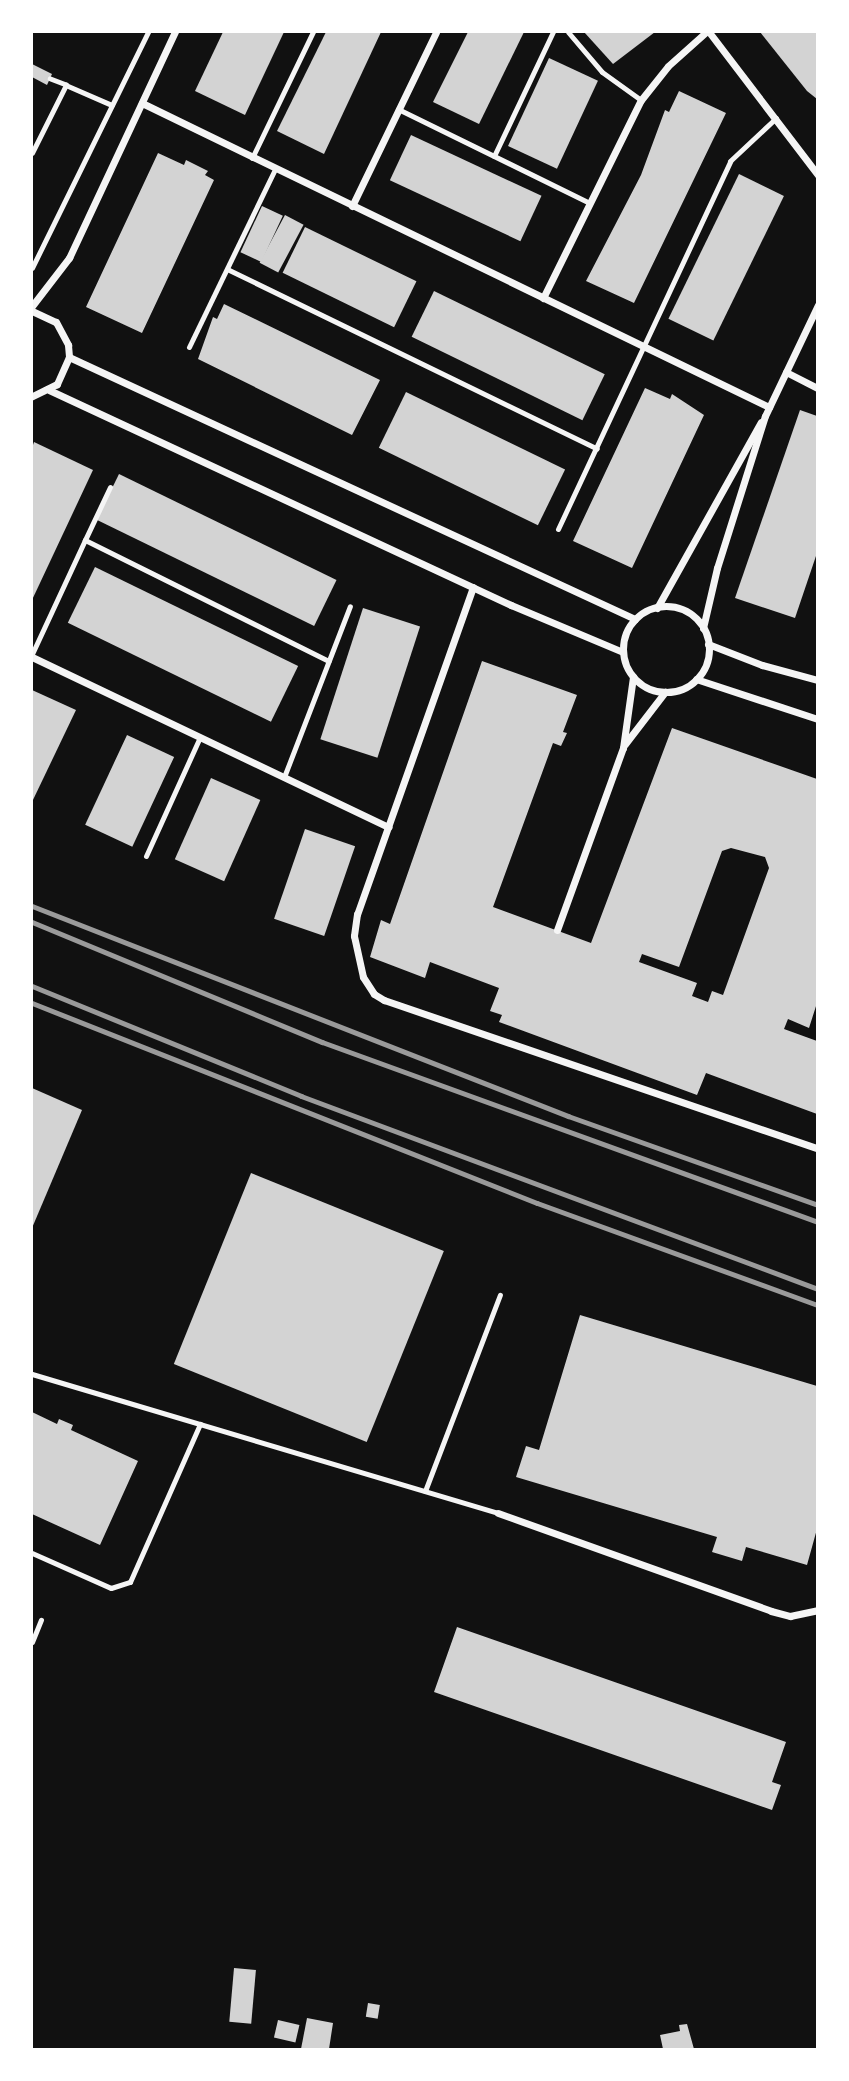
<!DOCTYPE html>
<style>
body{margin:0}
#map{position:relative;width:849px;height:2081px;overflow:hidden;background:#111;font-family:Mulish,sans-serif}
div>[style]{position:absolute}
[style*='--x']{left:calc(var(--x)*1px);top:calc(var(--y)*1px);width:calc(var(--w)*1px);rotate:calc(var(--a)*1deg)}
.building>*{inset:0;background:#d3d3d3;transform-origin:0 0}
.path>*{height:4.5px;margin:-2.25px;padding:0 2.25px;transform-origin:2.25px;border-radius:2.25px;background:#f5f5f5}
.service>*{height:5px;margin:-2.5px;padding:0 2.5px;transform-origin:2.5px;border-radius:2.5px;background:#f5f5f5}
.minor>*{height:7px;margin:-3.5px;padding:0 3.5px;transform-origin:3.5px;border-radius:3.5px;background:#f5f5f5}
.minor>.ring{margin:-3.5px;padding:0;box-sizing:content-box;background:none;border:7px solid #f5f5f5;border-radius:50%}
.rail>*{height:5px;margin:-2.5px;padding:0 2.5px;transform-origin:2.5px;border-radius:2.5px;background:#9a9a9a}
span{translate:-50% -50%;white-space:nowrap;text-align:center;line-height:1.15;-webkit-text-stroke:7px #fff;paint-order:stroke}
.frame{position:absolute;inset:0;border:33px solid #fff;pointer-events:none}
</style>
<div id="map">
<div class="building">
<i style="clip-path:polygon(223px 32px,284px 32px,245px 115px,195px 91px)"></i>
<i style="clip-path:polygon(326px 32px,381px 32px,324px 154px,277px 131px)"></i>
<i style="clip-path:polygon(468px 32px,524px 32px,479px 124px,433px 102px)"></i>
<i style="clip-path:polygon(584px 32px,655px 32px,613px 64px)"></i>
<i style="clip-path:polygon(760px 32px,817px 32px,817px 99px,807px 91px)"></i>
<i style="left:549px;top:58px;width:54px;height:97px;rotate:25deg"></i>
<i style="clip-path:polygon(32px 64px,52px 74px,47px 85px,32px 77px)"></i>
<i style="clip-path:polygon(679px 91px,726px 113px,634px 303px,586px 281px,641px 175px,665px 110px,669px 112px)"></i>
<i style="left:411px;top:135px;width:144px;height:50px;rotate:25deg"></i>
<i style="clip-path:polygon(158px 153px,184px 165px,186px 160px,208px 171px,205px 175px,214px 180px,142px 333px,86px 307px)"></i>
<i style="left:739px;top:174px;width:50px;height:161px;rotate:26deg"></i>
<i style="left:262px;top:206px;width:23px;height:51px;rotate:25deg"></i>
<i style="left:285px;top:215px;width:21px;height:54px;rotate:28deg"></i>
<i style="left:305px;top:227px;width:124px;height:51px;rotate:26deg"></i>
<i style="left:434px;top:291px;width:190px;height:51px;rotate:26deg"></i>
<i style="clip-path:polygon(224px 304px,380px 380px,352px 435px,198px 359px,213px 317px,217px 319px)"></i>
<i style="clip-path:polygon(645px 388px,670px 399px,672px 394px,704px 415px,632px 568px,573px 541px)"></i>
<i style="left:406px;top:392px;width:177px;height:62px;rotate:26deg"></i>
<i style="clip-path:polygon(800px 410px,817px 416px,817px 553px,795px 618px,735px 598px)"></i>
<i style="clip-path:polygon(34px 442px,93px 470px,32px 600px,32px 448px)"></i>
<i style="left:119px;top:474px;width:242px;height:51px;rotate:26deg"></i>
<i style="left:95px;top:567px;width:226px;height:62px;rotate:26deg"></i>
<i style="left:363px;top:608px;width:60px;height:138px;rotate:18deg"></i>
<i style="clip-path:polygon(evenodd,482px 661px,577px 695px,563px 732px,567px 733px,561px 746px,553px 743px,493px 907px,591px 943px,672px 728px,817px 779px,817px 1003px,809px 1028px,788px 1019px,784px 1029px,817px 1041px,817px 1114px,706px 1073px,697px 1095px,499px 1022px,502px 1015px,490px 1011px,499px 988px,430px 962px,425px 978px,370px 957px,381px 920px,390px 924px,482px 661px,731px 848px,765px 857px,769px 868px,723px 995px,712px 991px,708px 1002px,692px 996px,697px 983px,639px 962px,642px 954px,679px 967px,722px 851px,731px 848px)"></i>
<i style="clip-path:polygon(32px 690px,76px 710px,32px 802px)"></i>
<i style="left:127px;top:735px;width:52px;height:99px;rotate:25deg"></i>
<i style="left:211px;top:778px;width:54px;height:89px;rotate:24deg"></i>
<i style="left:305px;top:829px;width:53px;height:95px;rotate:19deg"></i>
<i style="clip-path:polygon(32px 1088px,82px 1110px,32px 1228px)"></i>
<i style="left:251px;top:1173px;width:208px;height:206px;rotate:22deg"></i>
<i style="clip-path:polygon(580px 1315px,817px 1386px,817px 1529px,807px 1565px,746px 1547px,742px 1561px,712px 1552px,717px 1537px,516px 1477px,526px 1446px,539px 1450px)"></i>
<i style="clip-path:polygon(32px 1412px,57px 1424px,59px 1419px,73px 1425px,71px 1430px,138px 1461px,100px 1545px,32px 1514px)"></i>
<i style="clip-path:polygon(457px 1627px,786px 1742px,772px 1782px,781px 1785px,772px 1810px,434px 1692px)"></i>
<i style="left:234px;top:1968px;width:22px;height:54px;rotate:5deg"></i>
<i style="left:368px;top:2003px;width:12px;height:14px;rotate:9deg"></i>
<i style="clip-path:polygon(307px 2018px,333px 2023px,329px 2049px,301px 2049px)"></i>
<i style="left:278px;top:2020px;width:22px;height:18px;rotate:13deg"></i>
<i style="clip-path:polygon(687px 2024px,694px 2049px,663px 2049px,660px 2035px,680px 2031px,679px 2025px)"></i>
</div>
<div class="path">
<i style="--x:66;--y:85;--w:50;--a:23.5"></i>
<i style="--x:32;--y:153;--w:76;--a:-63.4"></i>
<i style="--x:66;--y:85;--w:17;--a:-159"></i>
<i style="--x:32;--y:268;--w:263;--a:-63.8"></i>
</div>
<div class="service">
<i style="--x:568;--y:32;--w:52;--a:49.6"></i>
<i style="--x:602;--y:72;--w:48;--a:35.7"></i>
<i style="--x:398;--y:109;--w:214;--a:26.1"></i>
<i style="--x:494;--y:156;--w:137;--a:-64.6"></i>
<i style="--x:252;--y:158;--w:140;--a:-64.2"></i>
<i style="--x:227;--y:269;--w:411;--a:25.9"></i>
<i style="--x:189;--y:347;--w:198;--a:-64.2"></i>
<i style="--x:110;--y:487;--w:59;--a:115.3"></i>
<i style="--x:85;--y:540;--w:272;--a:26.4"></i>
<i style="--x:558;--y:529;--w:406;--a:-64.9"></i>
<i style="--x:730;--y:161;--w:63;--a:-43.1"></i>
<i style="--x:32;--y:654;--w:126;--a:-65.1"></i>
<i style="--x:284;--y:777;--w:183;--a:-68.9"></i>
<i style="--x:146;--y:856;--w:131;--a:-65.6"></i>
<i style="--x:32;--y:1374;--w:486;--a:16.6"></i>
<i style="--x:425;--y:1491;--w:210;--a:-69.1"></i>
<i style="--x:32;--y:1553;--w:86;--a:23.9"></i>
<i style="--x:111;--y:1588;--w:20;--a:-18"></i>
<i style="--x:130;--y:1582;--w:173;--a:-66.1"></i>
<i style="--x:32;--y:1642;--w:24;--a:-68"></i>
</div>
<div class="minor">
<i style="--x:709;--y:32;--w:180;--a:52.7"></i>
<i style="--x:142;--y:103;--w:697;--a:25.87"></i>
<i style="--x:352;--y:206;--w:193;--a:-64.2"></i>
<i style="--x:543;--y:298;--w:221;--a:-63.7"></i>
<i style="--x:641;--y:100;--w:43;--a:-51.5"></i>
<i style="--x:668;--y:66;--w:51;--a:-41.8"></i>
<i style="--x:32;--y:306;--w:61;--a:-52.4"></i>
<i style="--x:69;--y:258;--w:250;--a:-64.9"></i>
<i style="--x:32;--y:311;--w:26;--a:25"></i>
<i style="--x:56;--y:322;--w:26;--a:62"></i>
<i style="--x:68;--y:345;--w:12;--a:85"></i>
<i style="--x:69;--y:357;--w:30;--a:114"></i>
<i style="--x:57;--y:384;--w:28;--a:154"></i>
<i style="--x:69;--y:357;--w:624;--a:24.84"></i>
<i style="--x:786;--y:372;--w:36;--a:27"></i>
<i style="--x:49;--y:390;--w:510;--a:24.96"></i>
<i style="--x:511;--y:605;--w:121;--a:22.8"></i>
<i style="--x:473;--y:587;--w:347;--a:109.5"></i>
<i style="--x:357;--y:914;--w:22;--a:98"></i>
<i style="--x:354;--y:936;--w:42;--a:77.6"></i>
<i style="--x:363;--y:977;--w:20;--a:57"></i>
<i style="--x:374;--y:994;--w:12;--a:31"></i>
<i style="--x:384;--y:1000;--w:459;--a:18.9"></i>
<i class="ring" style="left:623px;top:606px;width:79px;height:79px"></i>
<i style="--x:657;--y:608;--w:213;--a:-60.8"></i>
<i style="--x:703;--y:628;--w:62;--a:-76.9"></i>
<i style="--x:717;--y:568;--w:159;--a:-72.5"></i>
<i style="--x:765;--y:416;--w:123;--a:-64.5"></i>
<i style="--x:708;--y:644;--w:58;--a:21.3"></i>
<i style="--x:762;--y:665;--w:58;--a:15"></i>
<i style="--x:32;--y:657;--w:395;--a:25.5"></i>
<i style="--x:696;--y:679;--w:128;--a:18.2"></i>
<i style="--x:625;--y:744;--w:66;--a:-52.4"></i>
<i style="--x:557;--y:930;--w:194;--a:-70.1"></i>
<i style="--x:623;--y:748;--w:72;--a:-82"></i>
<i style="--x:498;--y:1513;--w:290;--a:19.7"></i>
<i style="--x:771;--y:1611;--w:20;--a:15"></i>
<i style="--x:790;--y:1616;--w:29;--a:-12"></i>
</div>
<div class="rail">
<i style="--x:32;--y:906;--w:576;--a:21.39"></i>
<i style="--x:568;--y:1116;--w:265;--a:19.6"></i>
<i style="--x:32;--y:922;--w:314;--a:22.5"></i>
<i style="--x:322;--y:1042;--w:528;--a:19.95"></i>
<i style="--x:32;--y:986;--w:291;--a:22.2"></i>
<i style="--x:301;--y:1096;--w:552;--a:20.47"></i>
<i style="--x:32;--y:1003;--w:543;--a:21.61"></i>
<i style="--x:537;--y:1203;--w:299;--a:20"></i>
</div>
<div class="frame"></div>
</div>
